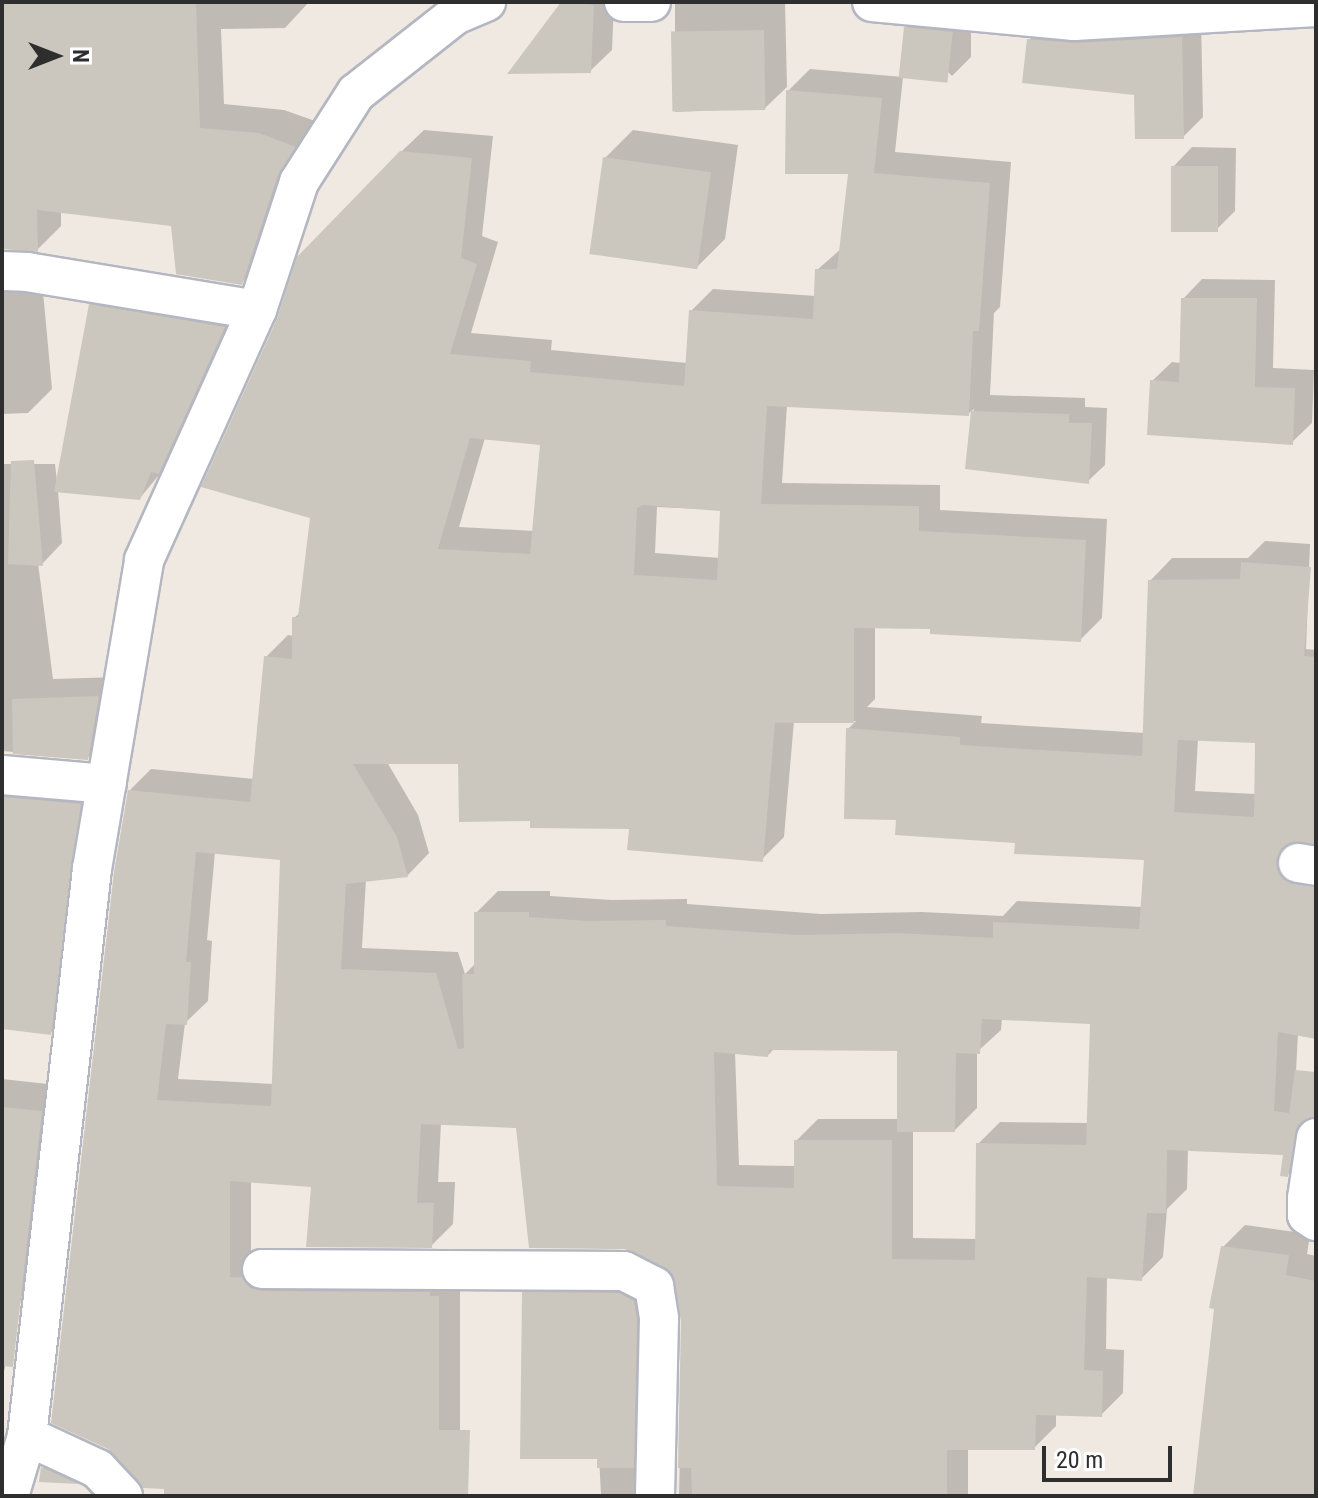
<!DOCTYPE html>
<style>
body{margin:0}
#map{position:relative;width:1318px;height:1498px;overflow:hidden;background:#efe9e1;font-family:"Roboto Condensed",sans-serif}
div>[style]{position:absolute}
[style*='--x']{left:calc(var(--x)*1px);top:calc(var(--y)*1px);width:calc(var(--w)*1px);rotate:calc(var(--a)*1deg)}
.shadow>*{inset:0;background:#0003}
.building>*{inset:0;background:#cbc7bf;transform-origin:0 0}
.roads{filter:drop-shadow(2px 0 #b4b7c1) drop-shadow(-2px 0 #b4b7c1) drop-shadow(0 2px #b4b7c1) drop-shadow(0 -2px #b4b7c1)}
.street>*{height:38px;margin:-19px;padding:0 19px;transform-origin:19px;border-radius:19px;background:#fff}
span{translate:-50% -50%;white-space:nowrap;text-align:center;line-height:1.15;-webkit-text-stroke:6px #fff;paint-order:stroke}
.frame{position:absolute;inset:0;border:4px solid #2e2e2e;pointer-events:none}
.north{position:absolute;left:16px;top:16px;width:80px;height:80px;-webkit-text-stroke:6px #fff;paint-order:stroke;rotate:90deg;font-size:22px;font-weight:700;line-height:32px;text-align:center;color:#2e2e2e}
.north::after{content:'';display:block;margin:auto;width:28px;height:36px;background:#2e2e2e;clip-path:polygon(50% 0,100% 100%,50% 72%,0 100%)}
.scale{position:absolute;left:1042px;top:1446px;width:130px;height:36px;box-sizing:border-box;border:4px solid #2e2e2e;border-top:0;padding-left:10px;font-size:24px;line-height:28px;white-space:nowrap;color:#2e2e2e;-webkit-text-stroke:6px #fff;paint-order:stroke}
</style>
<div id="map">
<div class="shadow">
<i style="clip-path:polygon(2px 2px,309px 2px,285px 28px,221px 29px,224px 104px,284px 110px,318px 122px,265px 259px,241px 283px,173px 225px,61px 211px,61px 226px,37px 250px,4px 249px,6px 258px,41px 270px,52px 389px,28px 413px,2px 414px)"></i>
<i style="clip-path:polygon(564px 2px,614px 2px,612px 50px,590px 71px,511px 72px)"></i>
<i style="clip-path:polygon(675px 2px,785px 2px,787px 87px,765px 108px,675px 112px)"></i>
<i style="clip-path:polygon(925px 9px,971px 13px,971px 57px,952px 76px,906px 28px)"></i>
<i style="clip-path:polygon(1201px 18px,1203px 117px,1183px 137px,1136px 94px,1029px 40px,1048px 20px)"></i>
<i style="clip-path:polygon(evenodd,810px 69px,903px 77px,895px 152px,1011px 162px,1000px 307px,994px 313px,990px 395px,1085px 398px,1085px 407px,1107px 408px,1105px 465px,1088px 481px,967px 467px,974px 409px,968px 414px,787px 405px,782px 483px,940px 485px,940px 510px,1107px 519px,1102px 618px,1080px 640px,932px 627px,875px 627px,875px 699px,867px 707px,982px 716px,981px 723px,1145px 733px,1150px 581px,1172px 558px,1248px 558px,1265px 541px,1310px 544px,1306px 649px,1316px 650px,1316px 842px,1299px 841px,1298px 847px,1316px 863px,1316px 1037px,1298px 1034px,1295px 1090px,1316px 1092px,1316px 1119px,1309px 1153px,1287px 1175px,1285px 1153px,1188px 1149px,1187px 1189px,1167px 1209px,1163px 1257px,1141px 1279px,1107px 1276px,1106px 1349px,1124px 1350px,1123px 1393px,1101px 1415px,1056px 1414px,1056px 1426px,1034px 1448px,968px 1448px,968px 1496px,679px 1496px,683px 1319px,674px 1272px,634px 1249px,531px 1247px,518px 1126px,441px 1123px,438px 1182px,455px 1182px,453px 1224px,431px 1246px,313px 1185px,251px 1180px,251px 1256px,460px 1275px,460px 1435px,344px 1496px,166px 1496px,129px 791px,151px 769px,254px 779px,266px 657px,288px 635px,294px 636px,294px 618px,301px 612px,401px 152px,424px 130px,493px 136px,482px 236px,498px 242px,471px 333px,552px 340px,551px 350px,687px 363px,691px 311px,713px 289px,816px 296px,817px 270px,842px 248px,851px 172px,788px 91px,810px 69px,485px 438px,542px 443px,534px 531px,459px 527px,485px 438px,810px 69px,657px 507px,722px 510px,720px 558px,655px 553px,657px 507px,810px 69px,794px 721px,856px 721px,848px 729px,899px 818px,1017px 841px,1146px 858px,1143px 907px,1017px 901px,1003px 916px,922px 912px,821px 914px,687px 904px,687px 899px,612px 900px,550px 896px,550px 891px,498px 891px,476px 913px,476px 963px,465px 974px,458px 952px,362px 948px,366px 879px,408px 875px,429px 853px,418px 815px,387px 762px,460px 762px,533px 819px,631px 827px,762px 859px,784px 837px,794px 721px,810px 69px,1198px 739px,1257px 742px,1256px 794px,1195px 791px,1198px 739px,810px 69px,215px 852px,282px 859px,274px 1084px,178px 1079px,185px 1023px,208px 1001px,212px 941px,207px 940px,215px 852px,810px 69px,1002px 1018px,1092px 1022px,1089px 1123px,1000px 1122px,978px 1144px,977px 1239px,913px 1238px,913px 1130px,955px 1130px,977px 1108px,977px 1052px,1001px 1030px,1002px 1018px,810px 69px,775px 1048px,899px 1049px,899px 1119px,818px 1119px,796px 1141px,796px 1166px,739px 1165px,735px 1052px,768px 1055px,775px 1048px)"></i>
<i style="clip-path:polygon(633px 130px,738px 145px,725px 239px,697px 267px,605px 158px)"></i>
<i style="clip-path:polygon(1192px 147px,1236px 148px,1235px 211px,1216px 230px,1173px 167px)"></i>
<i style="clip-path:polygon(1202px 279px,1275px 280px,1273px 368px,1314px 370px,1312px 423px,1292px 442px,1152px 381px,1172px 362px,1181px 363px,1183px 299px)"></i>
<i style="clip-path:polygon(110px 286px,243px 308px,177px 453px,140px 498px,58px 490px,62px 543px,42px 564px,38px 563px,53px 679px,118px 677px,108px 738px,87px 758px,2px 751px,2px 464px,55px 464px,57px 481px,90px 305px)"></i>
<i style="clip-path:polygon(2px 764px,100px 784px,70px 1013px,50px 1033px,2px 1027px)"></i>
<i style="clip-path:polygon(2px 1079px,66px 1086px,54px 1160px,2px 1380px)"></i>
<i style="clip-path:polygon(1245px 1225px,1310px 1234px,1307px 1254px,1316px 1256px,1316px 1496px,1196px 1496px,1223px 1247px)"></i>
<i style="clip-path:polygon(546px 1271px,641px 1272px,666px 1494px,675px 1496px,601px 1494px,599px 1457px,524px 1293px)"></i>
<i style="clip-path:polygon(62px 1449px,96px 1464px,78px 1482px,42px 1480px,43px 1468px)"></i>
</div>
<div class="building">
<i style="clip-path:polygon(2px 2px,196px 2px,200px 128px,259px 133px,296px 147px,278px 175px,242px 285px,176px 274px,171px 226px,37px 210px,38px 252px,2px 249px)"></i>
<i style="clip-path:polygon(561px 2px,594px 5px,591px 73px,507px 74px)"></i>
<i style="left:904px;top:27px;width:49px;height:51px;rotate:6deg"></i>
<i style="left:764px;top:30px;width:80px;height:93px;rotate:89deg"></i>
<i style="clip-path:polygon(1182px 37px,1184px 139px,1135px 139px,1134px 95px,1022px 83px,1027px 39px,1075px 43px)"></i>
<i style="clip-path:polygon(evenodd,786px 90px,882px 98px,874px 173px,990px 183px,979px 331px,973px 331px,969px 416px,767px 406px,761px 504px,919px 506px,919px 531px,1086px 540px,1081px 642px,930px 634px,930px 629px,854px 628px,854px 723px,775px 723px,763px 862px,627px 850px,629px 829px,530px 828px,530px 821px,459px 822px,458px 764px,353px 764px,397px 837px,408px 877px,346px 884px,341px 969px,436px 973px,458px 1049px,464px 1048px,462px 974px,474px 974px,474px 912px,529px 912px,529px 917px,589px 921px,666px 920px,666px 926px,798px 935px,899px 933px,993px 938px,993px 922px,1139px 929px,1144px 860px,1014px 854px,1015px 843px,895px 835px,896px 820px,844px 819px,846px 728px,960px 737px,960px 745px,1142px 756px,1148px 580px,1240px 579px,1241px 562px,1311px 567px,1304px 656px,1316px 657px,1316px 844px,1290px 843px,1281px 850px,1276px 860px,1278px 871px,1285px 880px,1316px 887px,1316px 1039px,1278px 1032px,1274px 1111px,1289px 1113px,1295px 1070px,1316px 1072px,1316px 1117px,1298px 1125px,1288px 1177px,1280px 1176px,1283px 1155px,1167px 1150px,1166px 1213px,1147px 1213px,1142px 1281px,1087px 1277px,1084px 1370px,1103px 1371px,1102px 1417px,1036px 1415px,1035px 1450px,947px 1450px,947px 1496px,692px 1494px,691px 1468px,678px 1468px,681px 1320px,672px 1274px,625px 1249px,529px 1248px,516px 1128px,421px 1124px,417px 1203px,434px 1203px,432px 1248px,306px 1247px,311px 1187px,230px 1181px,230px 1277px,242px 1277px,250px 1288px,262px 1291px,430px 1292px,430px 1296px,439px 1296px,439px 1430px,470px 1430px,468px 1496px,164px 1496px,164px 1489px,143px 1488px,108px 1449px,51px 1423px,114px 872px,128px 790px,250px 802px,264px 656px,292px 659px,292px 617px,298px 617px,310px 518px,201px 487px,277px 319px,297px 257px,400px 151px,472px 158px,461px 258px,477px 264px,450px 354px,531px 361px,530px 372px,684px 386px,689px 310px,813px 319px,815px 269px,837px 269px,848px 174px,785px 174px,786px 90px,470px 438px,540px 445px,530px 554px,438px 549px,470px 438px,786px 90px,643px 505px,720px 511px,717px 580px,634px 575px,637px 508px,643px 505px,786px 90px,1178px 740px,1255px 743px,1254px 817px,1174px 812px,1178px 740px,786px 90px,196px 852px,280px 860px,271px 1106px,157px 1100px,166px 1024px,187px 1025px,191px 962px,186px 962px,196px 852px,786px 90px,982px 1019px,1090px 1024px,1086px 1145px,976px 1143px,975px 1260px,892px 1259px,892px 1140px,794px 1140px,794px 1188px,717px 1186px,714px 1052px,768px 1057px,769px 1050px,897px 1051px,897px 1132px,955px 1132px,956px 1053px,980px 1054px,982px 1019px)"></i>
<i style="left:603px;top:157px;width:109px;height:98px;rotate:8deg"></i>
<i style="left:1171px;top:166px;width:47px;height:66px"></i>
<i style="clip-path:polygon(1181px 298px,1257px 298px,1255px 387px,1295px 388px,1293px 445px,1147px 435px,1150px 380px,1179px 382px)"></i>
<i style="clip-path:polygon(89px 304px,225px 327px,159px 474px,151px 472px,140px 500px,54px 492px)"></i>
<i style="clip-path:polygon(971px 411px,1069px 414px,1069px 423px,1092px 423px,1089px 484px,965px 469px)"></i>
<i style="clip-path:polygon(34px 460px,43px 566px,8px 564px,11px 461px)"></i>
<i style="clip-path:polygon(99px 696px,88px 760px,13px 754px,12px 699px)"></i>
<i style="clip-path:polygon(2px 797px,81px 804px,51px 1035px,2px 1029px)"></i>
<i style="clip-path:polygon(2px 1107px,42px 1111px,13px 1367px,2px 1366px)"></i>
<i style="clip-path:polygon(1221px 1246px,1289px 1255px,1286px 1275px,1316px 1281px,1316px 1496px,1193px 1496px,1214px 1309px,1209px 1308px)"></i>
<i style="clip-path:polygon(522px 1292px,619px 1293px,634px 1301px,637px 1320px,634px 1468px,597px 1468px,597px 1459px,520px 1459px)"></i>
<i style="clip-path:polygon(41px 1467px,79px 1484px,39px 1482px)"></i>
</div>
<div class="roads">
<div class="street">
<i style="--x:624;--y:2;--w:27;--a:0"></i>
<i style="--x:872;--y:2;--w:203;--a:5.4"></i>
<i style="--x:1074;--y:21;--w:242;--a:-3.3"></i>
<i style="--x:2;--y:271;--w:25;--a:2"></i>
<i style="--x:27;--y:272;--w:233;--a:9.4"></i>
<i style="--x:2;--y:775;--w:105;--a:4.9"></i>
<i style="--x:1298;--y:863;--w:18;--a:9"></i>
<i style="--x:1316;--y:1138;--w:61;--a:98.5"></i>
<i style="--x:1307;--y:1198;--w:17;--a:90"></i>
<i style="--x:1307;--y:1215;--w:11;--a:34"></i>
<i style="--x:262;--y:1269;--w:362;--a:0.3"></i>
<i style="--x:624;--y:1271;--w:34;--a:27"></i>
<i style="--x:654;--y:1286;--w:33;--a:81"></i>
<i style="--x:659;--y:1319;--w:177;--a:91.3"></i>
<i style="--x:9;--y:1496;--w:63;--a:-73.3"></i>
<i style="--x:123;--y:1496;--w:37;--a:-133"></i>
<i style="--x:98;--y:1469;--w:78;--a:-155.1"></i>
<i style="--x:27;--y:1436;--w:571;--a:-83.46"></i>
<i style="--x:92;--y:869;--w:313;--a:-80.4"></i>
<i style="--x:144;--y:560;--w:274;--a:-65.7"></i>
<i style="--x:257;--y:310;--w:135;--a:-71.8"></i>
<i style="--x:299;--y:182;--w:106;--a:-57.4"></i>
<i style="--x:356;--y:93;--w:126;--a:-38.2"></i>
<i style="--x:455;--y:15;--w:34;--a:-23"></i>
</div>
</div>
<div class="frame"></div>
<div class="north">N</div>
<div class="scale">20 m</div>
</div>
